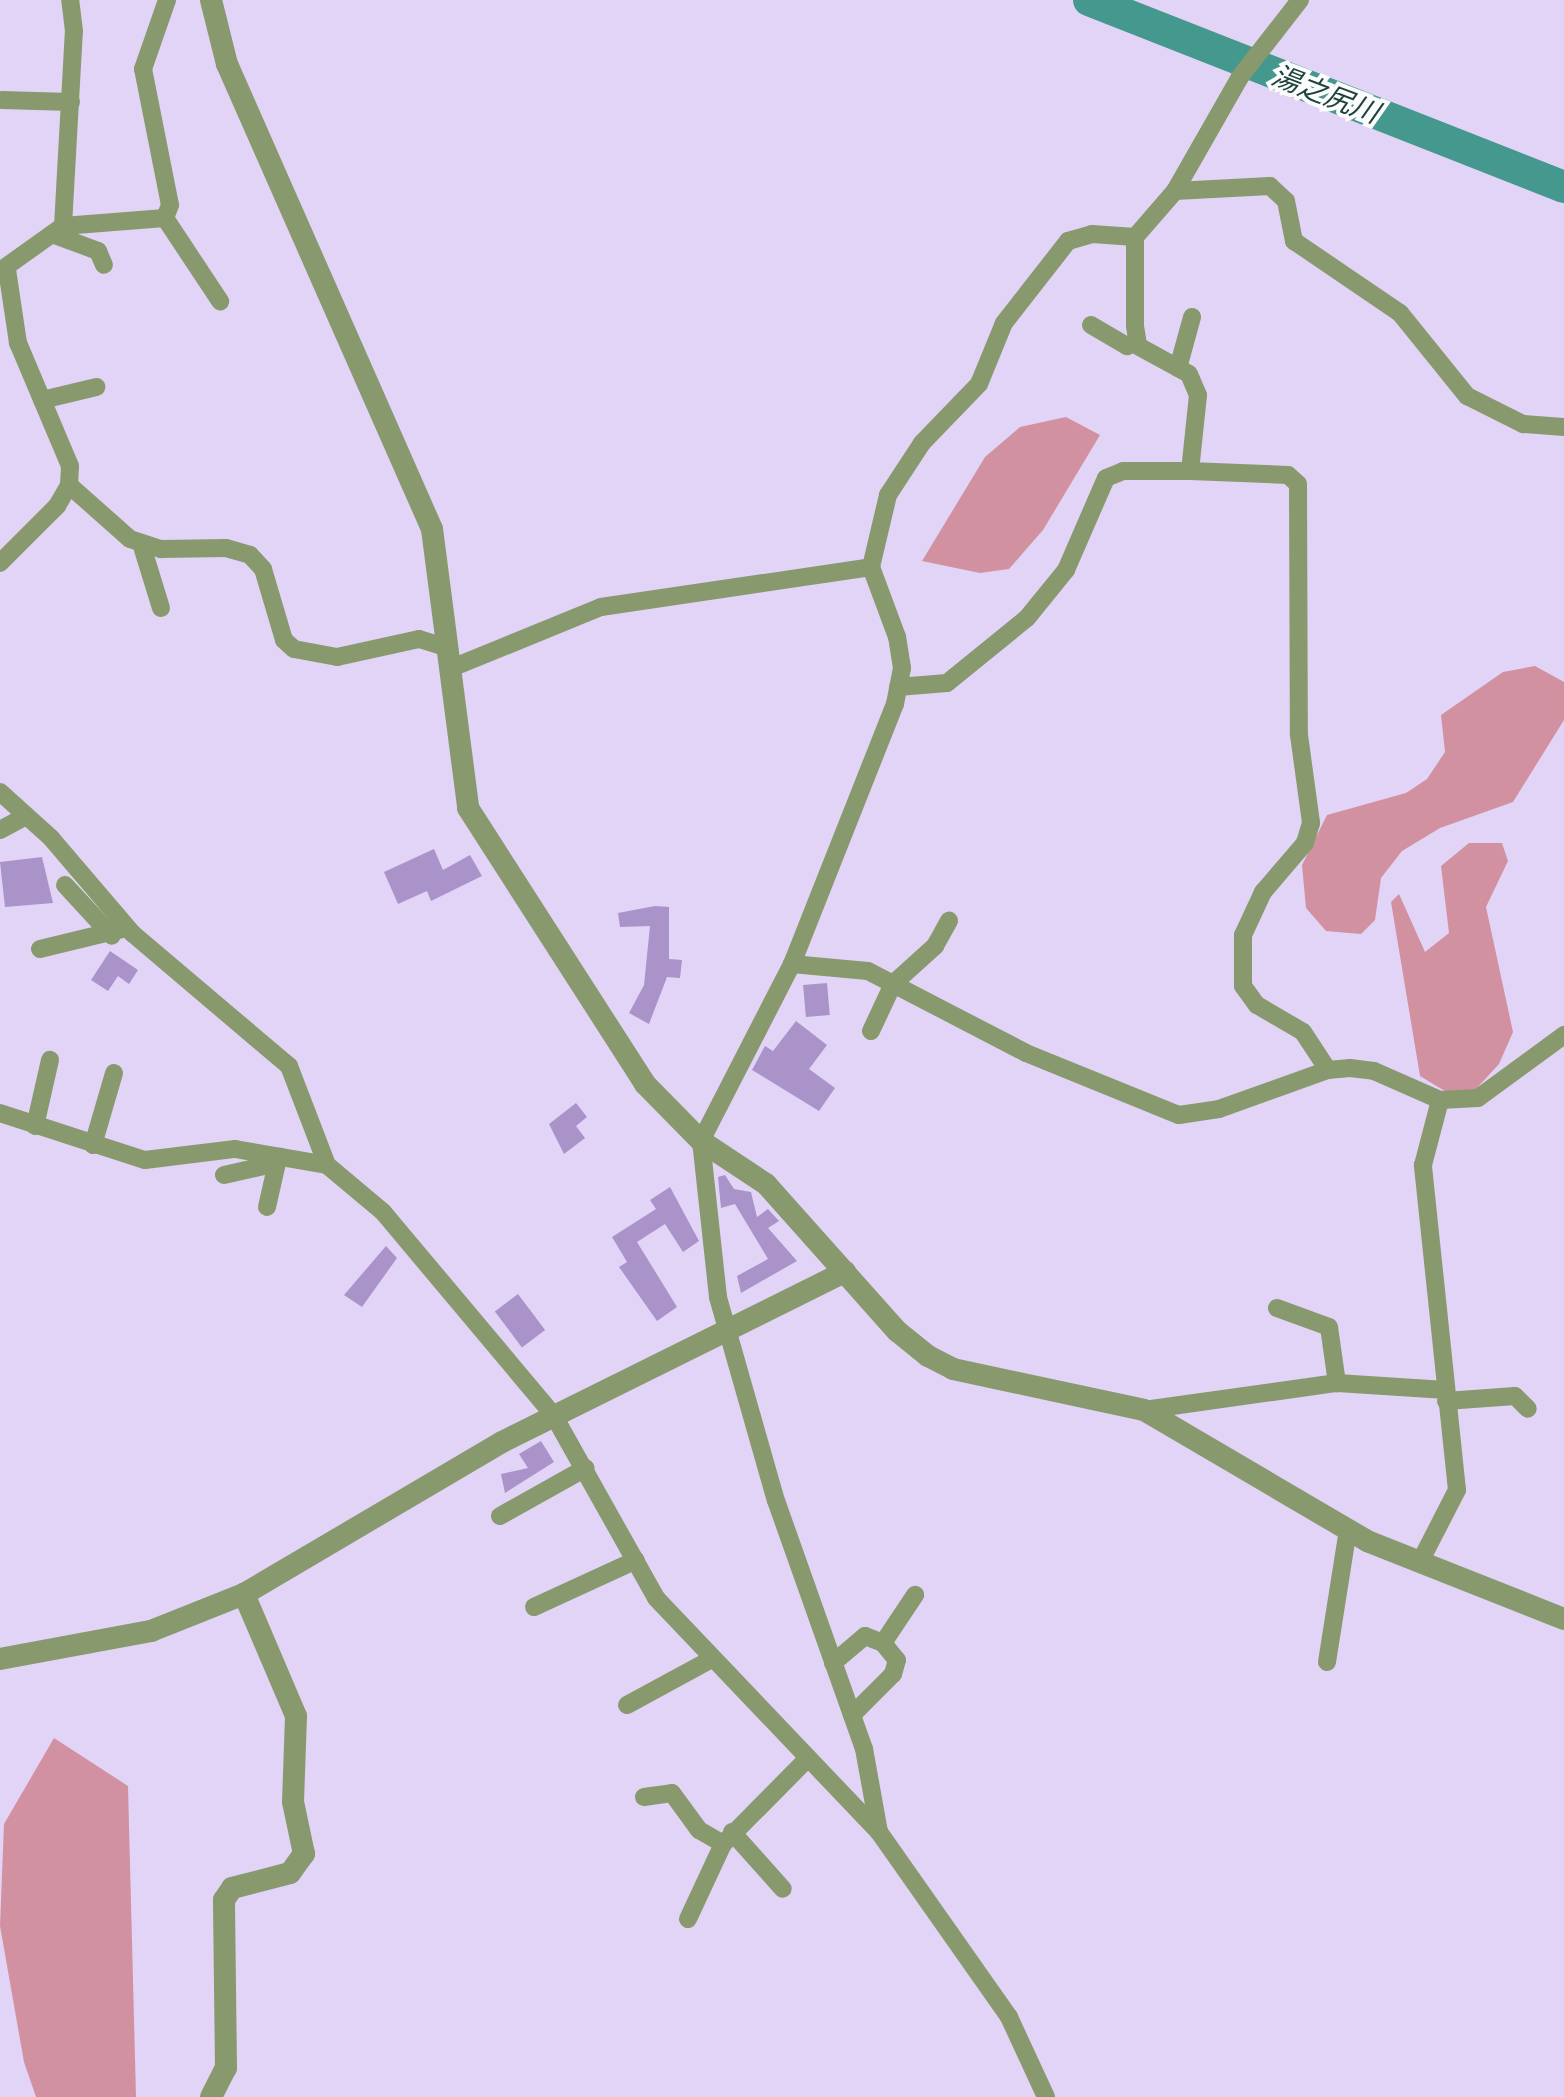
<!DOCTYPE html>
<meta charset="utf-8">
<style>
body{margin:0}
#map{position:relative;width:1564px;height:2097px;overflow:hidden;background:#e2d4f7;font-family:Lato,"Noto Sans JP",sans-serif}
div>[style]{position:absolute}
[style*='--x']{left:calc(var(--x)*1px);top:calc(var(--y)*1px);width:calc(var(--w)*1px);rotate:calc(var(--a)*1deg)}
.forest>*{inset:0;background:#d291a0}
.river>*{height:32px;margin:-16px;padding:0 16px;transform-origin:16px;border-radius:16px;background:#45988d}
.building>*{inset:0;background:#aa93c9;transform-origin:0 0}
.minor>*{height:18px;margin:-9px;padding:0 9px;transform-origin:9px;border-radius:9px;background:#89996e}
.tertiary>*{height:22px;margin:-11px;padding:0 11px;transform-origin:11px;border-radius:11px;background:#89996e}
span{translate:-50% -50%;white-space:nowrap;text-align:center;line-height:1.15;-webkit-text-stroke:8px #fcfcfc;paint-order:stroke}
.water-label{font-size:28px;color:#1d433e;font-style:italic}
</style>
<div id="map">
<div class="forest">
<i style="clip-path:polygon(1066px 417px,1100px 435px,1043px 530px,1009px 569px,980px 573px,922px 561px,985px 457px,1020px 427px)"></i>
<i style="clip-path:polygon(1535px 666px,1564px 682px,1564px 720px,1513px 802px,1440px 828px,1402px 851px,1381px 878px,1375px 920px,1361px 934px,1326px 931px,1306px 908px,1302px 865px,1327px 815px,1406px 793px,1427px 779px,1445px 752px,1441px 715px,1503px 672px)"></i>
<i style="clip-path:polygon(1469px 843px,1502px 843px,1508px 861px,1486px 907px,1513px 1032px,1499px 1064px,1475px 1090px,1448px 1093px,1420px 1076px,1391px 902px,1399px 894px,1425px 952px,1449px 933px,1441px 866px)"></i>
<i style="clip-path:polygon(54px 1738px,128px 1786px,136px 2097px,36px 2097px,24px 2062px,0 1926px,4px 1824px)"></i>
</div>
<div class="river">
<i style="--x:1089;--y:0;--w:510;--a:21.49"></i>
</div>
<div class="building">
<i style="clip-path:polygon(434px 849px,443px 870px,470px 855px,482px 876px,431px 901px,427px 891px,398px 904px,384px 872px)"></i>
<i style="clip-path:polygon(42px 857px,53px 903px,5px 907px,0 862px)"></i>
<i style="clip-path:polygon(655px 906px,669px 907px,669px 959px,682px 960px,680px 978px,667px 977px,649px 1024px,629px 1013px,644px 985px,650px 926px,620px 927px,618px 913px)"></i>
<i style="clip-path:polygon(110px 951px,138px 970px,129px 984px,118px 976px,108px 991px,91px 980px)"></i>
<i style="left:827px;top:983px;width:32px;height:24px;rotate:85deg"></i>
<i style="clip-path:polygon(796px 1021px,827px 1045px,809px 1069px,835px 1088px,819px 1111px,752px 1070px,765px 1046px,773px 1051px)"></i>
<i style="clip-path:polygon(576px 1103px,587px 1117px,576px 1126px,585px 1138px,564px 1154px,549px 1124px)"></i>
<i style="clip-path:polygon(725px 1175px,734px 1189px,751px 1192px,757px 1217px,768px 1209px,779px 1221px,768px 1228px,797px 1261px,741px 1293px,737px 1276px,768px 1259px,735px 1204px,721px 1208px,718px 1177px)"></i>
<i style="clip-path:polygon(670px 1187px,699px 1241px,683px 1252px,665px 1224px,637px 1242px,677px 1307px,657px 1321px,619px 1267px,627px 1262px,612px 1237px,656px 1209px,650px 1200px)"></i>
<i style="clip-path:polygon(386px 1246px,397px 1258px,362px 1307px,344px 1295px)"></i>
<i style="left:518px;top:1294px;width:45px;height:29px;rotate:53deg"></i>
<i style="clip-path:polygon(541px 1441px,554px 1462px,505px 1493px,501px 1474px,528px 1468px,519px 1454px)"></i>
</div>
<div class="minor">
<i style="--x:1300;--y:0;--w:98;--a:127.9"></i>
<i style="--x:1240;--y:77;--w:131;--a:119.7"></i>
<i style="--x:1175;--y:191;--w:61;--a:131"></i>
<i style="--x:1135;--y:237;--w:89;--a:90"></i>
<i style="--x:1135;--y:326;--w:20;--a:81"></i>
<i style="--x:1138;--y:346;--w:58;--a:28.8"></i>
<i style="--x:1189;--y:374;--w:23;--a:67"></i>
<i style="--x:1198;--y:395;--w:76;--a:96"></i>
<i style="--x:1190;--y:471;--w:98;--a:2.3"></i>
<i style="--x:1288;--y:475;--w:13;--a:42"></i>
<i style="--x:1298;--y:484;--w:251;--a:89.8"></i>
<i style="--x:1299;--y:735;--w:89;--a:82.2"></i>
<i style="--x:1311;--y:823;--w:21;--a:107"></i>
<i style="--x:1305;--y:843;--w:65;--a:130.6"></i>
<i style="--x:1263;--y:892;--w:47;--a:114.9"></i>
<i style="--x:1243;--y:935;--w:51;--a:90"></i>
<i style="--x:1243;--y:986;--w:24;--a:54"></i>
<i style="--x:1257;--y:1005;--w:53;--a:30.4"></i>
<i style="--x:1303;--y:1032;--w:45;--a:56.7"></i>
<i style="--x:2;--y:100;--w:69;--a:1.7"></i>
<i style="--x:1175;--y:191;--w:95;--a:-3"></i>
<i style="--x:1270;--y:186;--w:22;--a:43"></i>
<i style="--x:1286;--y:201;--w:41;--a:78.7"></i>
<i style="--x:1294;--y:241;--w:128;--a:34.2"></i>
<i style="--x:1400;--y:313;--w:107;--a:51.1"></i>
<i style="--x:1467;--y:396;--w:63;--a:26.6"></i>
<i style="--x:1523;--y:424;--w:41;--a:4.2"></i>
<i style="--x:165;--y:218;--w:100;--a:56.5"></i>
<i style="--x:63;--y:226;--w:102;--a:-4.5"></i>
<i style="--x:165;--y:218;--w:14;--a:-69"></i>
<i style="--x:170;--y:205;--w:139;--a:-101.2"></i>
<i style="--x:143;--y:69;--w:73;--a:-70.8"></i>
<i style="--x:52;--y:234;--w:49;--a:20.3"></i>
<i style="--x:98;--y:251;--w:15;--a:67"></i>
<i style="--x:0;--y:271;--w:77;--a:-35.5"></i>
<i style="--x:63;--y:226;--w:195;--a:-86.8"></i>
<i style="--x:74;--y:31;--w:31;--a:-97"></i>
<i style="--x:1091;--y:325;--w:42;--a:30.3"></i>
<i style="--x:1127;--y:346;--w:11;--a:-27"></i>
<i style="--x:1178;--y:368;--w:53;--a:-74.6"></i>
<i style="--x:42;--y:400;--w:56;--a:-13.5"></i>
<i style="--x:69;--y:485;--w:81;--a:41.5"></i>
<i style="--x:130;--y:539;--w:33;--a:18"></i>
<i style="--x:161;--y:549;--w:65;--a:-0.9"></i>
<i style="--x:226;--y:548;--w:25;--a:16"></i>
<i style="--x:250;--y:555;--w:19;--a:47"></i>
<i style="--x:263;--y:569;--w:74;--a:73.5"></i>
<i style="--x:284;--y:640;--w:13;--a:42"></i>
<i style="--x:294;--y:649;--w:44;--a:10.5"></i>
<i style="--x:337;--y:657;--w:84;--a:-12.4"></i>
<i style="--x:419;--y:639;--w:28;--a:17"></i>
<i style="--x:141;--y:543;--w:68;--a:72.9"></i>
<i style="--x:0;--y:563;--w:81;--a:-45"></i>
<i style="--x:57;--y:506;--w:24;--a:-60"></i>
<i style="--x:69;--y:485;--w:19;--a:-87"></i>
<i style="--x:70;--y:466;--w:134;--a:-112.9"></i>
<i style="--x:18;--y:343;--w:75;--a:-98.5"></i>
<i style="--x:449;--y:669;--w:164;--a:-22.2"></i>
<i style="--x:601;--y:607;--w:273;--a:-8.4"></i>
<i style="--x:898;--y:687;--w:49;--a:-4.7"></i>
<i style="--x:947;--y:683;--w:103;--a:-39.1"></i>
<i style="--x:1027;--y:618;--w:62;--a:-50.9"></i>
<i style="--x:1066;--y:570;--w:100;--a:-66.5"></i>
<i style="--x:1106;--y:478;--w:18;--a:-22"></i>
<i style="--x:1123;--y:471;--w:67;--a:0"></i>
<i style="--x:0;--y:792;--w:69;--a:42"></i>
<i style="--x:51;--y:838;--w:125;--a:49.5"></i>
<i style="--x:132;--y:933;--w:206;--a:40.3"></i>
<i style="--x:289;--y:1066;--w:106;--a:69"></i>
<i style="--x:327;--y:1165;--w:73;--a:40"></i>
<i style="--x:383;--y:1212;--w:266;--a:50"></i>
<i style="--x:554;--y:1416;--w:209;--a:60.7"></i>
<i style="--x:656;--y:1598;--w:323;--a:46.4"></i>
<i style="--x:879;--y:1832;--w:226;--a:54.9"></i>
<i style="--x:1009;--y:2017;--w:88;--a:65.2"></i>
<i style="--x:0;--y:830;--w:26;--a:-28"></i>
<i style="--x:65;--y:885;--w:69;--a:47.3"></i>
<i style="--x:40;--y:949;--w:89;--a:-13.6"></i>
<i style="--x:792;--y:964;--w:76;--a:5.3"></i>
<i style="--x:868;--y:971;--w:178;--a:27.4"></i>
<i style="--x:1026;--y:1053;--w:165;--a:22.1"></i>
<i style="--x:1179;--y:1115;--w:40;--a:-8.5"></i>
<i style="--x:1219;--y:1109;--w:116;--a:-19.7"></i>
<i style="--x:1328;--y:1070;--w:22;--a:-5"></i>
<i style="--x:1350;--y:1068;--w:24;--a:7"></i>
<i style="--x:1374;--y:1071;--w:72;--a:23.7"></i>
<i style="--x:1440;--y:1100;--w:38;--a:-3"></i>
<i style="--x:1478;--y:1098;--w:107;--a:-36.2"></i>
<i style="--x:871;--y:1031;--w:52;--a:-64.9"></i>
<i style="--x:893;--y:984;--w:57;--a:-42.1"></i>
<i style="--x:935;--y:946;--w:29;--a:-61"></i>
<i style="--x:0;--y:1113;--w:152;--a:18"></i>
<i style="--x:145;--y:1160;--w:91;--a:-7"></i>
<i style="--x:235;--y:1149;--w:93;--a:9.9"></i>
<i style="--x:35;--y:1126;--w:68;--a:-77.2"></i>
<i style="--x:93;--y:1145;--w:75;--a:-73.7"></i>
<i style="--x:224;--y:1175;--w:54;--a:-12.8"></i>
<i style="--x:277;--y:1163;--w:7;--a:-63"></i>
<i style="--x:267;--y:1207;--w:45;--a:-77.2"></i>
<i style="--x:1277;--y:1308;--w:55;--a:20.1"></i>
<i style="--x:1329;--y:1327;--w:57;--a:81.9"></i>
<i style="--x:1446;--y:1401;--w:69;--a:-4.1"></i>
<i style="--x:1515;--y:1396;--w:18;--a:45"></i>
<i style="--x:1144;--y:1410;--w:195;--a:-8"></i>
<i style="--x:1337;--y:1383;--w:109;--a:3.7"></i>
<i style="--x:500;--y:1516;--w:98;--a:-29.2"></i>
<i style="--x:1420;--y:1562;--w:81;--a:-62.8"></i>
<i style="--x:1457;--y:1490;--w:327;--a:-96"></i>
<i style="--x:1423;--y:1165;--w:67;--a:-75.3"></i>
<i style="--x:534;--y:1607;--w:112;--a:-24.7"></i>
<i style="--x:883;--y:1643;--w:58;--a:-56.3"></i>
<i style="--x:1327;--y:1662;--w:134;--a:-81"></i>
<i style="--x:833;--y:1663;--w:42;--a:-40.2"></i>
<i style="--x:865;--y:1636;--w:19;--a:21"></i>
<i style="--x:883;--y:1643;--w:22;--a:51"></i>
<i style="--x:897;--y:1660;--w:15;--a:106"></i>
<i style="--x:893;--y:1674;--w:58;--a:135"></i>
<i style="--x:627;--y:1705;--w:94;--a:-28.5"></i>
<i style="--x:644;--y:1797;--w:28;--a:-8"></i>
<i style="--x:672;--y:1793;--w:46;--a:53.9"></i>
<i style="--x:699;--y:1830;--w:28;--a:30"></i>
<i style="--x:732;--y:1832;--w:76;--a:48.2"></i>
<i style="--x:879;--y:1832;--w:84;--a:-100.2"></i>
<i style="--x:864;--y:1749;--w:263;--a:-109.5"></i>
<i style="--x:776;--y:1501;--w:212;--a:-105.9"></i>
<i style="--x:718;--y:1297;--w:157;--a:-96.2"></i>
<i style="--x:701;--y:1141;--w:199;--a:-62.8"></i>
<i style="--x:792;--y:964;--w:280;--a:-68.4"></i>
<i style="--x:895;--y:704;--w:37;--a:-79"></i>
<i style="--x:902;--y:668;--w:31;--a:-99"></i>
<i style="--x:897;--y:637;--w:75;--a:-110.4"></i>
<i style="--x:871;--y:567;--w:74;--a:-76.7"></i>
<i style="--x:888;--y:495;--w:62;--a:-56.8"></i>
<i style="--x:922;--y:443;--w:82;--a:-46"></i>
<i style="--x:979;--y:384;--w:66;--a:-67.7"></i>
<i style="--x:1004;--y:323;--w:104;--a:-52"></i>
<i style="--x:1068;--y:241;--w:25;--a:-16"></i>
<i style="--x:1092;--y:234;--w:43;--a:4"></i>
<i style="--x:688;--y:1919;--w:83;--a:-65"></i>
<i style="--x:723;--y:1844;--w:118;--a:-45.3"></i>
</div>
<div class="tertiary">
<i style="--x:211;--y:0;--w:66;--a:76"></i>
<i style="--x:227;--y:64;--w:508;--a:66.21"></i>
<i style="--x:432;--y:529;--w:281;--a:82.6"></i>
<i style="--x:468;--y:808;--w:328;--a:57.3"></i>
<i style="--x:645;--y:1084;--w:80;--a:45.5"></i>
<i style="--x:701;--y:1141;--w:78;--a:33.5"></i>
<i style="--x:766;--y:1184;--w:197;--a:48.3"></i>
<i style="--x:897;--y:1331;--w:40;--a:39"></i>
<i style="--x:928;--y:1356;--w:28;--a:27"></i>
<i style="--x:953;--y:1369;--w:195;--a:12.1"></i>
<i style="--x:1144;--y:1410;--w:259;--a:30.4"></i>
<i style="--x:1367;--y:1541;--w:212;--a:21.6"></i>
<i style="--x:0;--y:1659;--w:154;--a:-10.5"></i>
<i style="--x:151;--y:1631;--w:100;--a:-21.7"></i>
<i style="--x:211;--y:2097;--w:33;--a:-63"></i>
<i style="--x:226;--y:2068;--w:168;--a:-90.7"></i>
<i style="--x:224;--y:1900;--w:14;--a:-56"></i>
<i style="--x:232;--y:1888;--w:60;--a:-14.5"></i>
<i style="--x:290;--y:1873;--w:24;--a:-54"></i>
<i style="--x:304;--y:1854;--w:53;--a:-101.9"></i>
<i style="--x:293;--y:1802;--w:86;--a:-88"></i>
<i style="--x:296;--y:1716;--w:133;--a:-113.1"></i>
<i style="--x:244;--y:1594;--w:299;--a:-30.5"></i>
<i style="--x:502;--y:1442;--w:383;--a:-26.4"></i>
</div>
<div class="water-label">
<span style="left:1326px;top:93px;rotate:21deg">湯之尻川</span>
</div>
</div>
